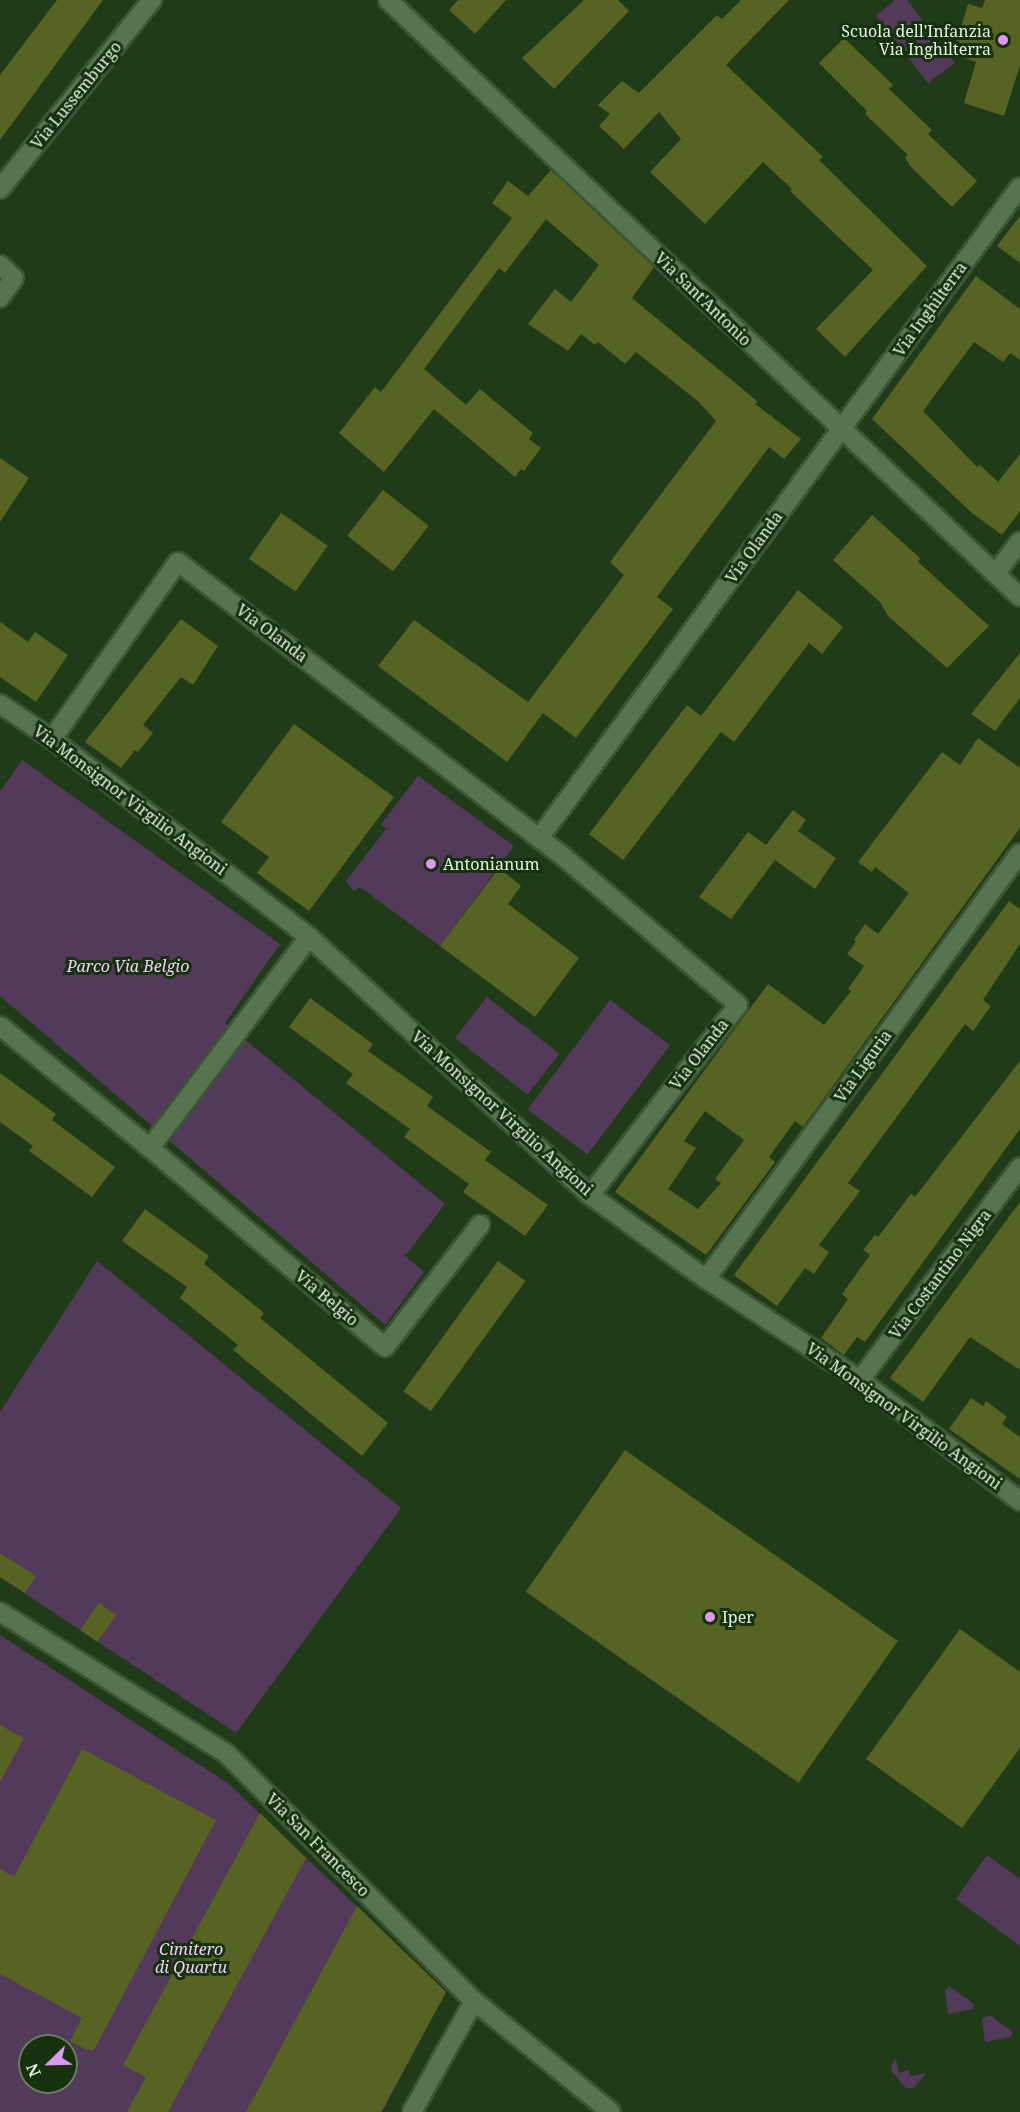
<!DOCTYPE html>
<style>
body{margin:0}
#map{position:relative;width:1020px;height:2112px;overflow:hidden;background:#203b18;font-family:"Noto Serif",serif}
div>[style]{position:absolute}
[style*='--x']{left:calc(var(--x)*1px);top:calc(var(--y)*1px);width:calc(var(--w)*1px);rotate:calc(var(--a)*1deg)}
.green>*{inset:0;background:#533a5a;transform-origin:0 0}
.building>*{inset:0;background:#576323;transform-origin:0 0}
.roads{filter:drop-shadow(2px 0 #3c5536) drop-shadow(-2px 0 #3c5536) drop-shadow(0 2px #3c5536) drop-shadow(0 -2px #3c5536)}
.minor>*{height:18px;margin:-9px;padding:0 9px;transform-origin:9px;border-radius:9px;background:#56744e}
.dots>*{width:16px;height:16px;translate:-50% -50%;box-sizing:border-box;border:3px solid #16310d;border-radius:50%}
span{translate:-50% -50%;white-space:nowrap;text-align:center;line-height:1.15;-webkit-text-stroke:6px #16310d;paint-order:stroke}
.poi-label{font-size:16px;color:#e4f5df}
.right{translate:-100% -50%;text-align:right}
.left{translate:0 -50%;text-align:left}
.street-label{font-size:16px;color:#e4f5df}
.park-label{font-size:16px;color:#f1cefb;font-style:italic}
.north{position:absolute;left:18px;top:2034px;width:60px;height:60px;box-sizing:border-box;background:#16310d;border:2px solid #687f61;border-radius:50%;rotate:247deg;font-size:16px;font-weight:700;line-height:24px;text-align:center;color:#e4f5df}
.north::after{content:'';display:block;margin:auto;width:21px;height:27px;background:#df98f1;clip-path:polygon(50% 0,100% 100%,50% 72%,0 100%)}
</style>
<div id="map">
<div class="green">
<i style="clip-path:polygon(895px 0,907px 0,955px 63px,928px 83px,876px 16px)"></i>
<i style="clip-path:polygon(22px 760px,280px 944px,225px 1023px,445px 1204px,405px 1256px,424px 1272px,385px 1325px,0 996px,0 792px)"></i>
<i style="clip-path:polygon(418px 776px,514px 846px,440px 946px,360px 887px,354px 891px,346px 881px,386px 829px,381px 824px)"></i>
<i style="left:487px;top:997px;width:92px;height:52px;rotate:38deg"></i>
<i style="left:610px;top:1000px;width:75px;height:137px;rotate:37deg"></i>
<i style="clip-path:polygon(97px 1261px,401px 1508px,236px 1733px,0 1577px,0 1412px)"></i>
<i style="clip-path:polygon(evenodd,0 1635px,229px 1784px,446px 1992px,382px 2112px,0 2112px,0 1635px,30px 2046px,66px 2046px,66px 2082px,30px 2082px,30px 2046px)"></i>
<i style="clip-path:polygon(987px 1855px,1020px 1879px,1020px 1946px,956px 1899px)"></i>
<i style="clip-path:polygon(949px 1986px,974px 2004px,973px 2009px,948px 2014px,945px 1991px)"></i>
<i style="clip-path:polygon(990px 2015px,1012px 2032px,1011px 2037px,985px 2042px,982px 2019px)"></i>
<i style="clip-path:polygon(896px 2058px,899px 2073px,908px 2070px,910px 2076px,927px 2073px,913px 2088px,906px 2088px,892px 2072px,891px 2066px)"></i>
</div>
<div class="building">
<i style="clip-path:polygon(57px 0,103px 0,0 140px,0 75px)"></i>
<i style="clip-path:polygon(458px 0,506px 0,475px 34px,449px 10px)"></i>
<i style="clip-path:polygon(584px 0,618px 0,629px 11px,554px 89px,522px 58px)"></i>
<i style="clip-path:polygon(741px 0,789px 0,726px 65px,823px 157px,819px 160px,927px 266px,845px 357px,816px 329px,873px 270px,790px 191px,792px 189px,763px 162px,705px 224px,650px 172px,681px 139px,659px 112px,624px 149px,599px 126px,610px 114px,598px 105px,622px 81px,639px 93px,717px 15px,722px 19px)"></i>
<i style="clip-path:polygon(985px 0,1020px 0,1020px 65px,1004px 116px,964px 103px,976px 62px,953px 54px,968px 4px,982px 8px)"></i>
<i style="clip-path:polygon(844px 38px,893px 85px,889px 89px,932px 130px,928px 134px,977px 181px,952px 207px,911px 167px,905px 158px,908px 155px,865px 114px,867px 111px,819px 63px)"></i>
<i style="clip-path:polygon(551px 170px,654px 267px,632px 298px,757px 401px,755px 404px,801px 439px,784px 459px,769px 447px,657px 597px,673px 609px,576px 738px,543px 713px,507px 762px,378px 666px,414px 620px,528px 702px,624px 575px,610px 562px,716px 421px,699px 402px,636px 352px,625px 364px,598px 342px,595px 345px,581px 334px,568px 351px,528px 324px,555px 289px,571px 302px,599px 265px,546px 219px,505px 273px,499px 268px,424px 369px,466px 405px,480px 389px,533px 433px,529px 439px,541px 448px,524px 471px,521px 469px,515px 477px,434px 409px,384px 472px,339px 433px,375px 387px,381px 392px,512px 218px,492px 203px,508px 181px,528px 196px)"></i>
<i style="clip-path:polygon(1020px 216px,1020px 263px,997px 246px)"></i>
<i style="clip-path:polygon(976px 276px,1020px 309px,1020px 360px,1010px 353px,1003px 362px,974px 342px,923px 411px,977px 467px,980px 465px,998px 482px,1020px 454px,1020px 511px,1002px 535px,972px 513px,872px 419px)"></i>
<i style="clip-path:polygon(0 458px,29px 478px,0 522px)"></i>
<i style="left:383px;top:490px;width:58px;height:58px;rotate:38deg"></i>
<i style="left:281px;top:513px;width:57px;height:56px;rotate:35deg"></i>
<i style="clip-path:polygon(872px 515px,920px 558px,918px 562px,989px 626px,947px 668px,888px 616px,880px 602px,833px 560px)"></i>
<i style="clip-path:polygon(798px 590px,843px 627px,822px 654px,809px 643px,734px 742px,721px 732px,623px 860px,589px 834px,687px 705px,701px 716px)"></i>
<i style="clip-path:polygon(181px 619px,218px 646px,193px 685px,181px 677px,143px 725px,153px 733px,138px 752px,135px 750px,121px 768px,85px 742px)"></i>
<i style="clip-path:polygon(0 622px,28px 642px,35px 632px,68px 655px,36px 702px,0 677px)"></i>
<i style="clip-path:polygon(1020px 653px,1020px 698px,995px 731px,971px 714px)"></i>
<i style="clip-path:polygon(294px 724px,394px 797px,309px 911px,257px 873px,269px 857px,221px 822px)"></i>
<i style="clip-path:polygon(evenodd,978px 738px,1020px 768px,1020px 828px,803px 1127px,795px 1121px,769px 1157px,775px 1162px,706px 1255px,615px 1192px,768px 984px,824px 1025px,851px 991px,848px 989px,864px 966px,847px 954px,856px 942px,854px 940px,865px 924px,878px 934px,909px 893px,875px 867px,872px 872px,858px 862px,942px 752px,960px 765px,978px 738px,705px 1111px,744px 1140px,715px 1179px,721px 1183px,698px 1209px,668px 1189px,696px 1148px,684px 1141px,705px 1111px)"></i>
<i style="clip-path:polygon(793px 810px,806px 820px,798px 831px,836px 858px,815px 889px,775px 860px,731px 919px,699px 897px,748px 832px,766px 845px)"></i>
<i style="clip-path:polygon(499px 868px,521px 886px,508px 904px,579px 958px,535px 1017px,440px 946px)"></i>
<i style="clip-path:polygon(1009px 901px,1020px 909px,1020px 944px,983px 1000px,991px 1006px,973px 1031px,965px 1024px,848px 1183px,860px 1191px,819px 1245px,829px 1252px,814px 1274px,805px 1268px,777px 1306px,734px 1275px)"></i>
<i style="clip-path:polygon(310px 998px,373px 1044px,368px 1051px,433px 1097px,427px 1106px,491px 1152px,485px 1160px,548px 1205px,525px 1236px,463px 1192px,469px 1184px,404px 1137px,410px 1129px,346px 1083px,353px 1074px,289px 1027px)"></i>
<i style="clip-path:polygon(1020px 1061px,1020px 1129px,865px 1342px,857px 1337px,844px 1355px,821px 1338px,848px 1299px,842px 1294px,870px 1255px,863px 1250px,875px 1235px,878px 1237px,911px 1194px,915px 1197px)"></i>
<i style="clip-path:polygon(0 1073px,56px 1114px,52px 1120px,115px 1167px,92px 1197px,29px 1151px,33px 1146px,0 1122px)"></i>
<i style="clip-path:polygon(1020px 1202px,1020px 1370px,970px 1337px,923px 1402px,890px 1378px)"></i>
<i style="clip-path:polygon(145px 1209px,209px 1256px,204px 1264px,264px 1313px,260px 1318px,388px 1423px,362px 1456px,233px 1350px,238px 1345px,180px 1298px,187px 1287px,122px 1241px)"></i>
<i style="left:498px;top:1261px;width:34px;height:161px;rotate:36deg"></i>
<i style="clip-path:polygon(971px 1398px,983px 1406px,986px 1401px,1007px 1417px,1002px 1424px,1020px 1437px,1020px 1479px,949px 1429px)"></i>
<i style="left:625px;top:1450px;width:333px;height:173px;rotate:35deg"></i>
<i style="clip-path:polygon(0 1553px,36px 1576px,25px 1593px,0 1577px)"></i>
<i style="left:99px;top:1603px;width:21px;height:33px;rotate:35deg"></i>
<i style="clip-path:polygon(960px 1629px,1020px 1672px,1020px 1748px,962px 1828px,866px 1759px)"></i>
<i style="clip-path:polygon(0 1725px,24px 1738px,0 1782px)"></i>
<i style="clip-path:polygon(82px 1749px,216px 1820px,94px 2050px,87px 2050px,70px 2041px,82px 2018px,0 1974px,0 1869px,14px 1877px)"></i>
<i style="clip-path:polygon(260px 1813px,306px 1858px,168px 2112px,127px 2112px,146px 2077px,123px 2065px)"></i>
<i style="clip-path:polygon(357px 1906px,446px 1992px,381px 2112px,246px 2112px)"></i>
</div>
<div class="roads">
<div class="minor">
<i style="--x:388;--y:0;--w:869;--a:43.37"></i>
<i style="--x:0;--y:189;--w:243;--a:-51.2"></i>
<i style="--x:0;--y:265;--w:19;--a:43"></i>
<i style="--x:14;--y:278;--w:24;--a:125"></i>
<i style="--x:996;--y:573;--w:40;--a:-53"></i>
<i style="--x:0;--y:704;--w:63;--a:33.9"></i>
<i style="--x:52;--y:739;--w:324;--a:37.6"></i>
<i style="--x:309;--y:937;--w:381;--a:42.6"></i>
<i style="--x:590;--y:1195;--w:143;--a:35.9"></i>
<i style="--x:706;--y:1279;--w:184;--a:33.3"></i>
<i style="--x:860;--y:1380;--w:201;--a:37.1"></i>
<i style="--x:52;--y:739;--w:217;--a:-54.6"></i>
<i style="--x:178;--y:562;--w:479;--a:37.4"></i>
<i style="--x:559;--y:853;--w:235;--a:40.3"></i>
<i style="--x:738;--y:1005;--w:241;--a:127.9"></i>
<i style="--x:540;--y:837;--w:808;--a:-53.56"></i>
<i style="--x:0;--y:1026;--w:193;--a:39.1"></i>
<i style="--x:150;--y:1148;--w:308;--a:40.3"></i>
<i style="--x:385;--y:1347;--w:155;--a:-52.1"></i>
<i style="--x:150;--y:1148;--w:264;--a:-53"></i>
<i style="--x:706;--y:1279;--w:529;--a:-53.61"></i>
<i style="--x:860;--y:1380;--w:266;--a:-53.1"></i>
<i style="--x:0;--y:1612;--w:268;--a:32"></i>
<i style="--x:227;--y:1754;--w:349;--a:45"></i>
<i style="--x:474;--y:2001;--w:176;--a:39"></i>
<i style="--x:412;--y:2112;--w:127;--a:-60.8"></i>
</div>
</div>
<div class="dots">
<i style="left:1003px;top:40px;background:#df98f1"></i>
<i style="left:431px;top:864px;background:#df98f1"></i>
<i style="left:710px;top:1617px;background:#df98f1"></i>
</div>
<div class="poi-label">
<span class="right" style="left:991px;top:40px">Scuola dell'Infanzia<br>Via Inghilterra</span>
<span class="left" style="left:443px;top:864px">Antonianum</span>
<span class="left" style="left:722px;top:1617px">Iper</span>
</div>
<div class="street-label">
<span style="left:76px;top:95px;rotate:-51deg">Via Lussemburgo</span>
<span style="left:703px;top:299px;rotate:44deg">Via Sant'Antonio</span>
<span style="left:930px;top:309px;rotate:-54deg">Via Inghilterra</span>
<span style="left:754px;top:547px;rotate:-54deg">Via Olanda</span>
<span style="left:272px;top:633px;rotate:37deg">Via Olanda</span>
<span style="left:130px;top:800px;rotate:37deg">Via Monsignor Virgilio Angioni</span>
<span style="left:699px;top:1054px;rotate:-52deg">Via Olanda</span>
<span style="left:863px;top:1066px;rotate:-54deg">Via Liguria</span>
<span style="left:502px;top:1113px;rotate:42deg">Via Monsignor Virgilio Angioni</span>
<span style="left:940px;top:1274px;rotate:-53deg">Via Costantino Nigra</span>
<span style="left:327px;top:1298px;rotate:40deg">Via Belgio</span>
<span style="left:904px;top:1416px;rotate:36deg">Via Monsignor Virgilio Angioni</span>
<span style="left:318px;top:1845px;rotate:45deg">Via San Francesco</span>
</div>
<div class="park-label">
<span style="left:128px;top:966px">Parco Via Belgio</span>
<span style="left:191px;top:1958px">Cimitero<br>di Quartu</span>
</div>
<div class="north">N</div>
</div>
